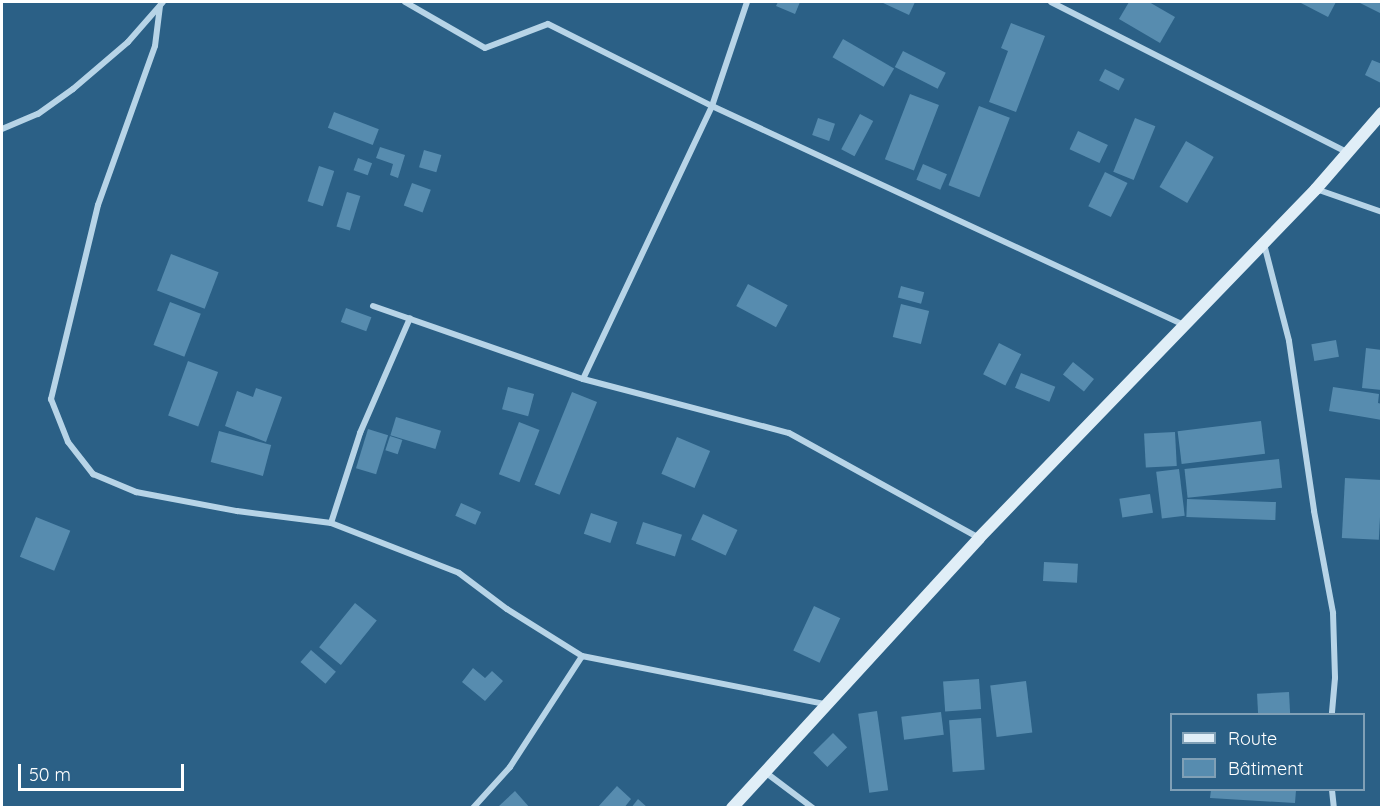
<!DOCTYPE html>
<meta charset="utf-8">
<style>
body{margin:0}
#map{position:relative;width:1383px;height:809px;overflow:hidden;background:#2b6086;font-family:Quicksand,sans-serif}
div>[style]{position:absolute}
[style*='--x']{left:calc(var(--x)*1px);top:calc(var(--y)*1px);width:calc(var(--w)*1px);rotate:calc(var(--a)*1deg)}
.building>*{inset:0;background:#578caf;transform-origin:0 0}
.street>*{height:6px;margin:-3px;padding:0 3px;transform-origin:3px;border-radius:3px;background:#b7d4e7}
.secondary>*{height:12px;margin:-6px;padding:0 6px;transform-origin:6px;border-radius:6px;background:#e0eef7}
span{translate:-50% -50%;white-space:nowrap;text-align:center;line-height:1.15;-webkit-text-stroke:5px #2b6086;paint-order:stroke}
.frame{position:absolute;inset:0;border:3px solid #fff;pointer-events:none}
.legend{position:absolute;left:1170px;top:713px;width:195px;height:78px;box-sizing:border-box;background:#2b6086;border:2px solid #80a0b6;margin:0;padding:8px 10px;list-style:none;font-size:18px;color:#fff}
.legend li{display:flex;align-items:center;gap:12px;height:30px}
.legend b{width:30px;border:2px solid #80a0b6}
.scale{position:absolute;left:18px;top:764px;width:166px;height:27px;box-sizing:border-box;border:3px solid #fff;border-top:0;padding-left:8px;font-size:18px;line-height:21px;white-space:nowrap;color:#fff;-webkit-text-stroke:4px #2b6086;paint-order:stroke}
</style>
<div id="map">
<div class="building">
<i style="clip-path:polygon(778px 2px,800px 2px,795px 14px,776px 6px)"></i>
<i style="clip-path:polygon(881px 2px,915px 2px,909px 15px)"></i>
<i style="clip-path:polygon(1129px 2px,1149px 2px,1175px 17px,1160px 43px,1119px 19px)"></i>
<i style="clip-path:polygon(1299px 2px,1336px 2px,1328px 17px)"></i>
<i style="clip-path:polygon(1358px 2px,1382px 2px,1382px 14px)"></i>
<i style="clip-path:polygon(1011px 23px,1045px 36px,1016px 112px,989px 102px,1008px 51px,1001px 48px)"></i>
<i style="left:843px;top:39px;width:59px;height:21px;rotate:30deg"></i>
<i style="left:903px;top:51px;width:48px;height:18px;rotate:27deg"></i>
<i style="clip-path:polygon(1372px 60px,1382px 64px,1381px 83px,1365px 75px)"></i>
<i style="left:1105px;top:69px;width:22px;height:13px;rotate:27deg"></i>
<i style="left:910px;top:94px;width:31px;height:70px;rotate:21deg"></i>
<i style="left:979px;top:106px;width:33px;height:85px;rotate:21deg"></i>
<i style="left:334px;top:112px;width:48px;height:17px;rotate:21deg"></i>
<i style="left:860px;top:114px;width:15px;height:40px;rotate:28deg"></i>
<i style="left:818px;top:118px;width:18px;height:18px;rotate:19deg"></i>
<i style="left:1135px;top:118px;width:22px;height:58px;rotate:22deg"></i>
<i style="left:1078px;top:131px;width:33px;height:20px;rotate:25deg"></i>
<i style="left:1186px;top:141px;width:32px;height:53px;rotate:30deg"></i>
<i style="clip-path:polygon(380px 147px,405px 155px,398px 178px,390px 175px,393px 164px,376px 158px)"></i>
<i style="left:424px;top:150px;width:18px;height:18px;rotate:16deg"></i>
<i style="left:358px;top:158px;width:15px;height:13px;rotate:20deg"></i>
<i style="left:923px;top:164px;width:26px;height:17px;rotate:23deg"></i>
<i style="left:319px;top:166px;width:16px;height:37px;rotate:18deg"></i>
<i style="left:1105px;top:172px;width:25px;height:38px;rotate:26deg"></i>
<i style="left:412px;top:183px;width:20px;height:24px;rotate:20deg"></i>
<i style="left:347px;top:192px;width:14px;height:36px;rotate:17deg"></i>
<i style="left:171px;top:254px;width:51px;height:39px;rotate:21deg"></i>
<i style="left:748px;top:284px;width:45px;height:25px;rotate:28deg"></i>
<i style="left:901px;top:286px;width:24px;height:12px;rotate:15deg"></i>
<i style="left:170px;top:302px;width:33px;height:46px;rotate:21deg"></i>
<i style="left:901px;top:304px;width:29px;height:34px;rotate:14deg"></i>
<i style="left:346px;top:308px;width:27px;height:15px;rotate:20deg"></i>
<i style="left:1336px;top:340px;width:17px;height:25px;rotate:80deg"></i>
<i style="left:999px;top:343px;width:25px;height:35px;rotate:27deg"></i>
<i style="clip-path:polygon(1366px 348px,1382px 350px,1382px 390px,1362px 388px)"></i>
<i style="left:188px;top:361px;width:32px;height:58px;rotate:20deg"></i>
<i style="left:1073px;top:362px;width:27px;height:16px;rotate:39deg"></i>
<i style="left:1021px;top:373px;width:37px;height:16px;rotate:22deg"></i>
<i style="left:508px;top:387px;width:27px;height:23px;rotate:15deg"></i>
<i style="clip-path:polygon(1333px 387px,1379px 394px,1378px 403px,1382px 404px,1382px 420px,1329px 411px)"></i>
<i style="clip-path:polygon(256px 388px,282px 397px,266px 442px,225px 426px,237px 391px,253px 397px)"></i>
<i style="left:572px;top:392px;width:27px;height:100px;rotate:22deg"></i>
<i style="left:396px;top:417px;width:47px;height:19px;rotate:17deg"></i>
<i style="left:1261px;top:421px;width:33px;height:84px;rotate:83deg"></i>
<i style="left:519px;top:422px;width:22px;height:56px;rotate:21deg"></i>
<i style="left:368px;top:429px;width:21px;height:41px;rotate:17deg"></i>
<i style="left:219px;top:431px;width:54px;height:32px;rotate:15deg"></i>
<i style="left:1175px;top:432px;width:34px;height:31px;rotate:87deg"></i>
<i style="left:390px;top:436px;width:13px;height:15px;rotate:18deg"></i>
<i style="left:677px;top:437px;width:36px;height:40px;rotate:23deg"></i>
<i style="left:1279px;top:459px;width:29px;height:95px;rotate:84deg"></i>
<i style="left:1179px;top:469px;width:47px;height:23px;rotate:83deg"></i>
<i style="left:1345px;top:478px;width:37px;height:60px;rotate:3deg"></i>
<i style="left:1150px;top:494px;width:19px;height:31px;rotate:81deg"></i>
<i style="left:1187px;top:499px;width:89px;height:18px;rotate:2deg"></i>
<i style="left:461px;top:503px;width:22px;height:14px;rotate:24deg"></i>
<i style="left:591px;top:513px;width:28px;height:22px;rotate:19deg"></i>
<i style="left:703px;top:514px;width:38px;height:28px;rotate:25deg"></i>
<i style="left:36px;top:517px;width:37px;height:43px;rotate:22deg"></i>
<i style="left:643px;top:522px;width:41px;height:23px;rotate:18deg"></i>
<i style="left:1044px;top:562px;width:34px;height:19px;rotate:3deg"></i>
<i style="left:355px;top:603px;width:28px;height:57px;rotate:39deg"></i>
<i style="left:814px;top:606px;width:29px;height:49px;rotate:25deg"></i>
<i style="left:311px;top:650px;width:33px;height:16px;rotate:41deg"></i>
<i style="clip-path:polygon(473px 668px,485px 678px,492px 671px,503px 681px,485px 701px,462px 682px)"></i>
<i style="left:979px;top:679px;width:30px;height:36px;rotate:86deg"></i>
<i style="left:1026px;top:681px;width:52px;height:36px;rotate:83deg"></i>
<i style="left:1289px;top:692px;width:22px;height:32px;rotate:87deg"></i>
<i style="left:877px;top:711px;width:80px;height:19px;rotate:82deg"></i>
<i style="left:941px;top:712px;width:23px;height:40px;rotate:83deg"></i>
<i style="left:981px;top:718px;width:52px;height:32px;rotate:86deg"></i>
<i style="left:833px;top:733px;width:20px;height:28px;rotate:45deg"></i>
<i style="clip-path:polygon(617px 786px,631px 799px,624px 808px,597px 808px)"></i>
<i style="clip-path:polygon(1211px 790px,1296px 790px,1295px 803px,1210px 798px)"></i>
<i style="clip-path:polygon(515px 791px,530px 808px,499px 806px)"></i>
<i style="clip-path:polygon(638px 799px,648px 808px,631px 808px)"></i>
</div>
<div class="street">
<i style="--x:405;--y:2;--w:92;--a:29.9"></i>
<i style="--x:485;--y:48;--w:67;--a:-20.9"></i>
<i style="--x:548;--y:24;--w:183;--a:26.6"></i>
<i style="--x:712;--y:106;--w:520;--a:24.89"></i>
<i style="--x:1051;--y:2;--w:332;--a:26.9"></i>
<i style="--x:160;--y:6;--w:40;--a:97.1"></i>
<i style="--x:155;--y:46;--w:169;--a:109.7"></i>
<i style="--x:98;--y:205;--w:200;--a:103.6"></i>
<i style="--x:51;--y:399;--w:46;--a:68.4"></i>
<i style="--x:68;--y:442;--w:41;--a:52"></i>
<i style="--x:93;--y:474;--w:47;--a:22.7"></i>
<i style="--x:136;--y:492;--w:103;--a:10.7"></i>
<i style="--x:237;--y:511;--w:95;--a:7.3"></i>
<i style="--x:331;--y:523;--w:137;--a:21.3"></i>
<i style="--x:459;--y:573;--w:60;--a:36.9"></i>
<i style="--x:507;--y:609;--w:89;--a:32.1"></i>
<i style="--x:582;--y:656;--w:248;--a:11.2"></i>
<i style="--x:2;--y:129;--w:39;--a:-23"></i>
<i style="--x:38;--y:114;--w:43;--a:-35.5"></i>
<i style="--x:73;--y:89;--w:72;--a:-40.5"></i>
<i style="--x:128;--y:42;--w:53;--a:-48.8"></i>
<i style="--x:1316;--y:189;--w:70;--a:19.2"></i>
<i style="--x:1264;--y:244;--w:100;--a:75.5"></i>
<i style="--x:1289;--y:341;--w:172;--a:81.6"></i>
<i style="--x:1314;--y:511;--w:104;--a:79.4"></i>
<i style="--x:1333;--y:613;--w:65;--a:88.2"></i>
<i style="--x:1335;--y:678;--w:36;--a:95"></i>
<i style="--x:373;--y:306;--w:222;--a:19.2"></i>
<i style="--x:583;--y:379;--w:213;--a:14.7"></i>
<i style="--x:789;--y:433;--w:217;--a:28.9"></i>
<i style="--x:583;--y:379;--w:302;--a:-64.7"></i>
<i style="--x:712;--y:106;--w:110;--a:-71.4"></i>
<i style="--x:331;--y:523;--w:95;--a:-72.1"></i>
<i style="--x:360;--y:433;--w:125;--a:-66.5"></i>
<i style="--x:765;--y:772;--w:60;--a:36.9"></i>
<i style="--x:1332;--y:790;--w:18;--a:84"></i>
<i style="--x:473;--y:808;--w:55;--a:-47.9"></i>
<i style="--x:510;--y:767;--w:132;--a:-57"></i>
</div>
<div class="secondary">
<i style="--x:732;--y:808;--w:366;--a:-47.5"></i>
<i style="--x:979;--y:538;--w:485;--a:-46"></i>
<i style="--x:1316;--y:189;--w:101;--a:-49"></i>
</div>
<div class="frame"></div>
<ul class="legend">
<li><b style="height:8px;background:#e0eef7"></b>Route</li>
<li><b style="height:16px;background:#578caf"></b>Bâtiment</li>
</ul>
<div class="scale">50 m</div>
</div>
